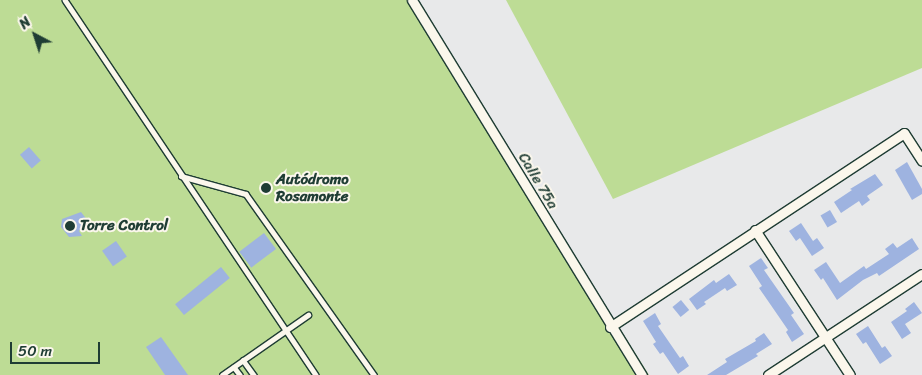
<!DOCTYPE html>
<meta charset="utf-8">
<style>
body{margin:0}
#map{position:relative;width:922px;height:375px;overflow:hidden;background:#e8e9ea;font-family:Sriracha,sans-serif}
div>[style]{position:absolute}
[style*='--x']{left:calc(var(--x)*1px);top:calc(var(--y)*1px);width:calc(var(--w)*1px);rotate:calc(var(--a)*1deg)}
.green>*{inset:0;background:#bddc95}
.building>*{inset:0;background:#9eb3e0;transform-origin:0 0}
.roads{filter:drop-shadow(1px 0 #1f3d34) drop-shadow(-1px 0 #1f3d34) drop-shadow(0 1px #1f3d34) drop-shadow(0 -1px #1f3d34)}
.lane>*{height:4.5px;margin:-2.25px;padding:0 2.25px;transform-origin:2.25px;border-radius:2.25px;background:#fbf7ec}
.street>*{height:9px;margin:-4.5px;padding:0 4.5px;transform-origin:4.5px;border-radius:4.5px;background:#fbf7ec}
.dots>*{width:14px;height:14px;translate:-50% -50%;box-sizing:border-box;border:2px solid #fbf7ec;border-radius:50%}
span{translate:-50% -50%;white-space:nowrap;text-align:center;line-height:1.15;-webkit-text-stroke:4px #fbf7ec;paint-order:stroke}
.poi-label{font-size:15px;color:#1f3d34;font-weight:700}
.left{translate:0 -50%;text-align:left}
.street-label{font-size:15px;color:#1f3d34}
.north{position:absolute;left:10px;top:10px;width:50px;height:50px;-webkit-text-stroke:4px #fbf7ec;paint-order:stroke;rotate:320deg;font-size:14px;font-weight:700;line-height:20px;text-align:center;color:#1f3d34}
.north::after{content:'';display:block;margin:auto;width:18px;height:22px;background:#1f3d34;clip-path:polygon(50% 0,100% 100%,50% 72%,0 100%)}
.scale{position:absolute;left:10px;top:342px;width:90px;height:22px;box-sizing:border-box;border:2px solid #1f3d34;border-top:0;padding-left:6px;font-size:15px;line-height:18px;white-space:nowrap;color:#1f3d34;-webkit-text-stroke:4px #fbf7ec;paint-order:stroke}
</style>
<div id="map">
<div class="green">
<i style="clip-path:polygon(0 0,414px 0,649px 375px,0 375px)"></i>
<i style="clip-path:polygon(506px 0,922px 0,922px 68px,613px 199px)"></i>
</div>
<div class="building">
<i style="left:29px;top:147px;width:18px;height:12px;rotate:49deg"></i>
<i style="clip-path:polygon(907px 162px,922px 189px,922px 194px,912px 200px,895px 170px)"></i>
<i style="clip-path:polygon(875px 174px,883px 185px,867px 196px,870px 200px,862px 206px,859px 201px,841px 213px,834px 202px,852px 190px,850px 189px)"></i>
<i style="left:830px;top:210px;width:14px;height:11px;rotate:60deg"></i>
<i style="clip-path:polygon(81px 212px,88px 221px,79px 231px,82px 236px,69px 237px,61px 227px,62px 219px)"></i>
<i style="clip-path:polygon(801px 223px,813px 241px,817px 238px,824px 248px,812px 256px,800px 238px,796px 241px,789px 231px)"></i>
<i style="left:264px;top:233px;width:20px;height:31px;rotate:53deg"></i>
<i style="clip-path:polygon(912px 238px,919px 249px,879px 276px,877px 273px,863px 280px,837px 300px,823px 278px,821px 280px,814px 270px,826px 262px,840px 283px,864px 266px,866px 269px,889px 254px,885px 249px,893px 243px,897px 248px)"></i>
<i style="left:116px;top:241px;width:19px;height:17px;rotate:55deg"></i>
<i style="clip-path:polygon(761px 258px,768px 268px,764px 270px,794px 313px,791px 315px,804px 334px,792px 342px,786px 332px,788px 330px,759px 288px,762px 286px,749px 266px)"></i>
<i style="left:221px;top:267px;width:14px;height:59px;rotate:51deg"></i>
<i style="clip-path:polygon(729px 274px,737px 285px,727px 291px,725px 288px,704px 302px,706px 304px,697px 310px,689px 299px,714px 280px,716px 283px)"></i>
<i style="left:681px;top:300px;width:13px;height:11px;rotate:51deg"></i>
<i style="clip-path:polygon(914px 302px,922px 313px,905px 324px,911px 333px,902px 339px,891px 322px,907px 311px,905px 309px)"></i>
<i style="clip-path:polygon(655px 313px,661px 324px,658px 326px,680px 358px,683px 356px,689px 366px,678px 374px,663px 352px,660px 354px,653px 344px,656px 342px,643px 321px)"></i>
<i style="clip-path:polygon(868px 326px,882px 348px,885px 346px,892px 356px,880px 364px,866px 342px,863px 344px,856px 334px)"></i>
<i style="clip-path:polygon(764px 333px,772px 344px,756px 354px,758px 356px,726px 375px,707px 375px,727px 362px,725px 359px,756px 341px,755px 339px)"></i>
<i style="clip-path:polygon(161px 337px,188px 375px,165px 375px,146px 347px)"></i>
</div>
<div class="roads">
<div class="lane">
<i style="--x:65;--y:0;--w:451;--a:56.2"></i>
<i style="--x:181;--y:176;--w:67;--a:15.5"></i>
<i style="--x:246;--y:194;--w:222;--a:54.7"></i>
<i style="--x:243;--y:360;--w:19;--a:54"></i>
<i style="--x:234;--y:367;--w:10;--a:53"></i>
<i style="--x:222;--y:375;--w:105;--a:-34.9"></i>
</div>
<div class="street">
<i style="--x:412;--y:0;--w:440;--a:58.5"></i>
<i style="--x:755;--y:230;--w:173;--a:56.8"></i>
<i style="--x:610;--y:327;--w:352;--a:-33.4"></i>
<i style="--x:904;--y:133;--w:33;--a:57"></i>
<i style="--x:768;--y:375;--w:184;--a:-33.3"></i>
</div>
</div>
<div class="dots">
<i style="left:266px;top:188px;background:#1f3d34"></i>
<i style="left:70px;top:226px;background:#1f3d34"></i>
</div>
<div class="poi-label">
<span class="left" style="left:276px;top:188px">Autódromo<br>Rosamonte</span>
<span class="left" style="left:80px;top:226px">Torre Control</span>
</div>
<div class="street-label">
<span style="left:538px;top:181px;rotate:59deg">Calle 75a</span>
</div>
<div class="north">N</div>
<div class="scale">50 m</div>
</div>
